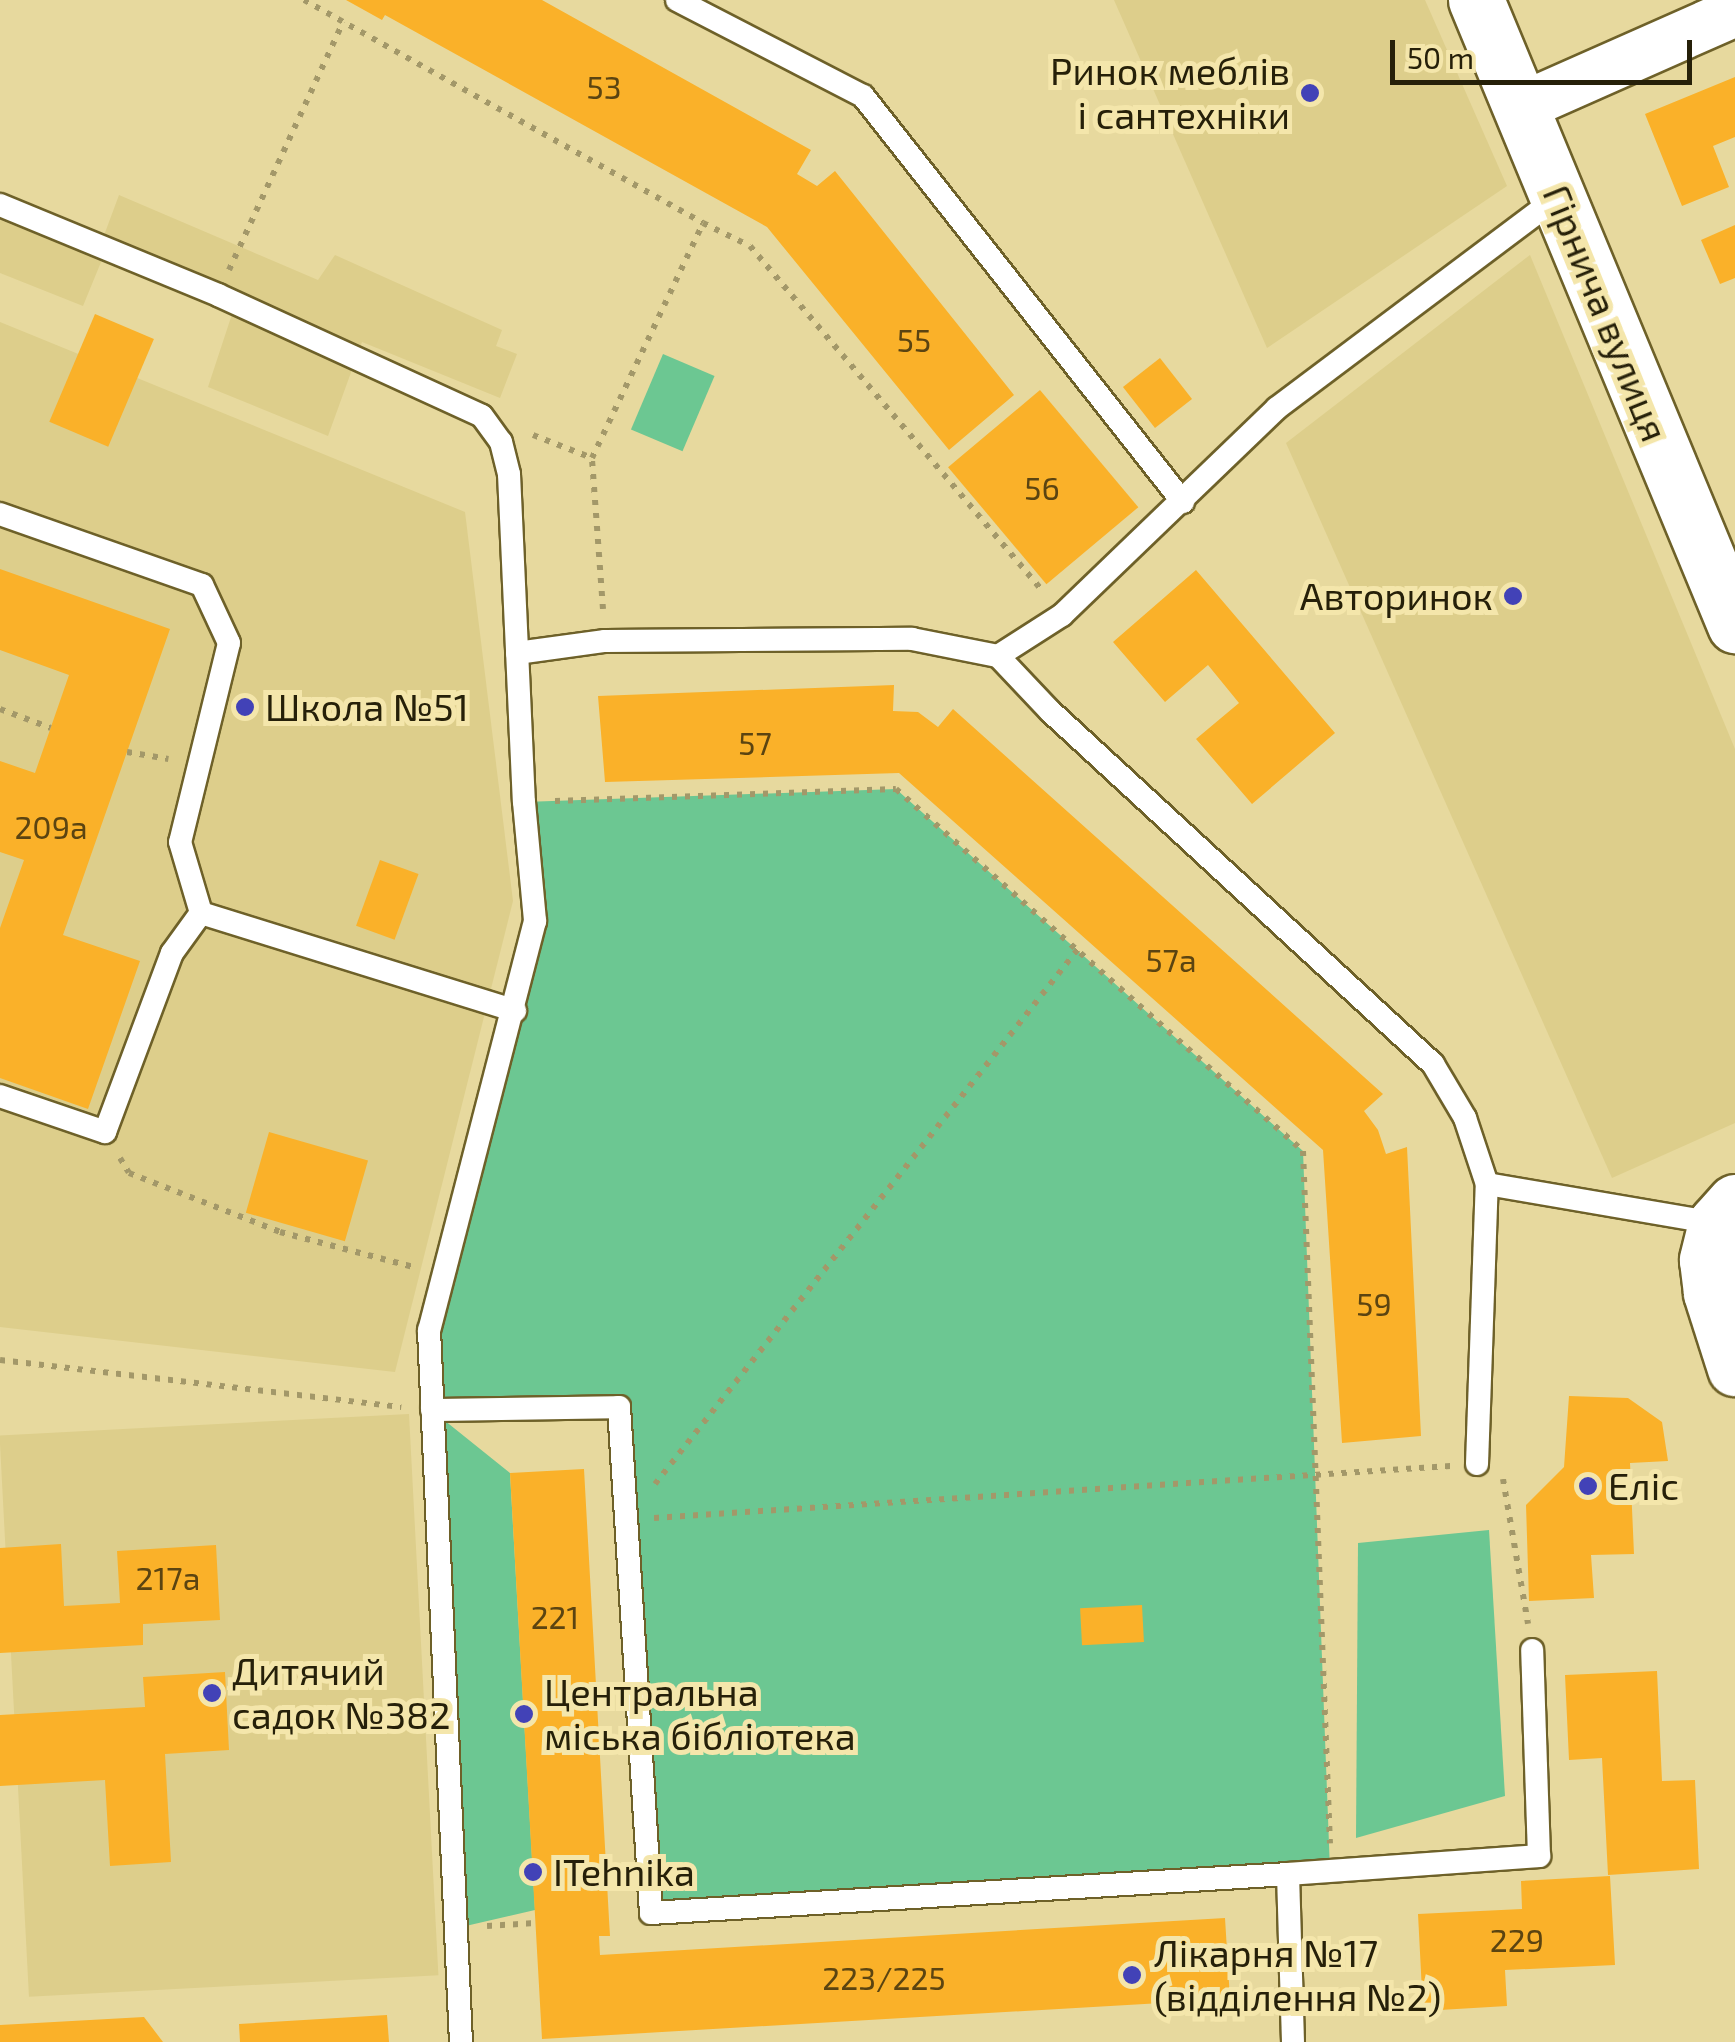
<!DOCTYPE html>
<meta charset="utf-8">
<style>
body{margin:0}
#map{position:relative;width:1735px;height:2042px;overflow:hidden;background:#e7d99e;font-family:"Exo 2",sans-serif}
div>[style]{position:absolute}
[style*='--x']{left:calc(var(--x)*1px);top:calc(var(--y)*1px);width:calc(var(--w)*1px);rotate:calc(var(--a)*1deg)}
.built>*{inset:0;background:#ddce8b;transform-origin:0 0}
.green>*{inset:0;background:#6cc792;transform-origin:0 0}
.building>*{inset:0;background:#fab129;transform-origin:0 0}
.path>*{height:6px;margin-top:-3px;transform-origin:0;background:repeating-linear-gradient(90deg,#a39869 0 5px,transparent 0 13px)}
.roads{filter:drop-shadow(2px 0 #6e6129) drop-shadow(-2px 0 #6e6129) drop-shadow(0 2px #6e6129) drop-shadow(0 -2px #6e6129)}
.service>*{height:22px;margin:-11px;padding:0 11px;transform-origin:11px;border-radius:11px;background:#fff}
.minor>*{height:48px;margin:-24px;padding:0 24px;transform-origin:24px;border-radius:24px;background:#fff}
.primary>*{height:55px;margin:-27.5px;padding:0 27.5px;transform-origin:27.5px;border-radius:27.5px;background:#fff}
.dots>*{width:28px;height:28px;translate:-50% -50%;box-sizing:border-box;border:5px solid #f4e6ab;border-radius:50%}
span{translate:-50% -50%;white-space:nowrap;text-align:center;line-height:1.15;-webkit-text-stroke:10px #f4e6ab;paint-order:stroke}
.number-label{font-size:32px;color:#5b4411}
.number-label span{-webkit-text-stroke-width:0}
.poi-label{font-size:38px;color:#262009}
.right{translate:-100% -50%;text-align:right}
.left{translate:0 -50%;text-align:left}
.street-label{font-size:38px;color:#262009}
.scale{position:absolute;left:1390px;top:40px;width:302px;height:45px;box-sizing:border-box;border:5px solid #262009;border-top:0;padding-left:12px;font-size:30px;line-height:35px;white-space:nowrap;color:#262009;-webkit-text-stroke:8px #f4e6ab;paint-order:stroke}
</style>
<div id="map">
<div class="built">
<i style="clip-path:polygon(1114px 0,1425px 0,1507px 186px,1267px 348px)"></i>
<i style="clip-path:polygon(119px 195px,318px 280px,335px 255px,502px 330px,496px 346px,517px 354px,500px 398px,362px 342px,328px 436px,208px 387px,237px 299px,108px 245px,83px 306px,0 273px,0 220px,96px 257px)"></i>
<i style="clip-path:polygon(1530px 255px,1735px 749px,1735px 1123px,1612px 1178px,1286px 443px)"></i>
<i style="clip-path:polygon(0 322px,465px 512px,513px 901px,395px 1372px,0 1327px)"></i>
<i style="left:409px;top:1414px;width:562px;height:410px;rotate:87deg"></i>
</div>
<div class="green">
<i style="left:663px;top:354px;width:56px;height:82px;rotate:23deg"></i>
<i style="clip-path:polygon(896px 789px,1303px 1151px,1330px 1871px,651px 1913px,619px 1408px,434px 1412px,510px 1473px,535px 1910px,457px 1928px,429px 1330px,535px 921px,524px 802px)"></i>
<i style="clip-path:polygon(1489px 1530px,1505px 1796px,1356px 1838px,1358px 1543px)"></i>
</div>
<div class="building">
<i style="clip-path:polygon(346px 0,542px 0,811px 150px,797px 174px,817px 186px,835px 171px,1014px 395px,949px 450px,767px 227px,385px 15px,382px 20px)"></i>
<i style="clip-path:polygon(1735px 77px,1735px 137px,1713px 146px,1729px 187px,1682px 206px,1645px 114px)"></i>
<i style="clip-path:polygon(1735px 225px,1735px 278px,1720px 284px,1701px 240px)"></i>
<i style="left:95px;top:314px;width:64px;height:117px;rotate:23deg"></i>
<i style="left:1160px;top:358px;width:52px;height:47px;rotate:52deg"></i>
<i style="left:1040px;top:390px;width:153px;height:120px;rotate:50deg"></i>
<i style="clip-path:polygon(0 569px,170px 629px,63px 935px,140px 961px,88px 1109px,0 1078px,0 928px,24px 860px,0 852px,0 761px,35px 773px,69px 675px,0 650px)"></i>
<i style="clip-path:polygon(1196px 570px,1335px 733px,1252px 804px,1196px 739px,1239px 703px,1208px 665px,1165px 702px,1113px 642px)"></i>
<i style="clip-path:polygon(894px 685px,893px 711px,918px 712px,938px 727px,953px 709px,1383px 1094px,1364px 1111px,1378px 1130px,1386px 1154px,1407px 1147px,1421px 1436px,1342px 1443px,1323px 1150px,899px 773px,605px 782px,598px 696px)"></i>
<i style="left:380px;top:860px;width:41px;height:70px;rotate:20deg"></i>
<i style="left:269px;top:1132px;width:103px;height:84px;rotate:16deg"></i>
<i style="clip-path:polygon(1569px 1396px,1628px 1398px,1662px 1422px,1668px 1461px,1630px 1463px,1634px 1554px,1591px 1555px,1594px 1598px,1529px 1601px,1526px 1505px,1564px 1467px)"></i>
<i style="clip-path:polygon(584px 1469px,609px 1919px,610px 1936px,599px 1936px,600px 1955px,1225px 1918px,1230px 1999px,542px 2039px,510px 1473px)"></i>
<i style="clip-path:polygon(61px 1544px,64px 1606px,120px 1603px,117px 1551px,216px 1545px,220px 1620px,143px 1624px,143px 1645px,0 1653px,0 1548px)"></i>
<i style="left:1142px;top:1605px;width:37px;height:62px;rotate:87deg"></i>
<i style="clip-path:polygon(1657px 1671px,1662px 1781px,1695px 1780px,1699px 1869px,1608px 1875px,1602px 1758px,1569px 1760px,1565px 1675px)"></i>
<i style="clip-path:polygon(225px 1672px,229px 1750px,165px 1754px,171px 1862px,110px 1866px,105px 1780px,0 1786px,0 1715px,145px 1707px,143px 1677px)"></i>
<i style="clip-path:polygon(1610px 1876px,1615px 1965px,1505px 1970px,1507px 2006px,1423px 2011px,1418px 1914px,1522px 1909px,1521px 1881px)"></i>
<i style="clip-path:polygon(387px 2015px,389px 2042px,240px 2042px,239px 2024px)"></i>
<i style="clip-path:polygon(144px 2017px,163px 2042px,0 2042px,0 2025px)"></i>
</div>
<div class="path">
<i style="--x:304;--y:0;--w:457;--a:29.2"></i>
<i style="--x:229;--y:270;--w:273;--a:-65.3"></i>
<i style="--x:533;--y:435;--w:63;--a:21.3"></i>
<i style="--x:603;--y:609;--w:151;--a:-94.2"></i>
<i style="--x:592;--y:458;--w:260;--a:-64.7"></i>
<i style="--x:703;--y:223;--w:52;--a:26.1"></i>
<i style="--x:750;--y:246;--w:453;--a:49.7"></i>
<i style="--x:0;--y:709;--w:54;--a:20.4"></i>
<i style="--x:127;--y:752;--w:42;--a:9.7"></i>
<i style="--x:555;--y:801;--w:341;--a:-2"></i>
<i style="--x:896;--y:789;--w:545;--a:41.65"></i>
<i style="--x:1303;--y:1151;--w:693;--a:87.77"></i>
<i style="--x:120;--y:1158;--w:17;--a:59"></i>
<i style="--x:129;--y:1173;--w:162;--a:21.3"></i>
<i style="--x:280;--y:1232;--w:138;--a:14.7"></i>
<i style="--x:0;--y:1360;--w:404;--a:6.7"></i>
<i style="--x:1503;--y:1479;--w:147;--a:80.2"></i>
<i style="--x:655;--y:1484;--w:682;--a:-51.67"></i>
<i style="--x:654;--y:1518;--w:798;--a:-3.74"></i>
<i style="--x:487;--y:1926;--w:48;--a:-3.6"></i>
</div>
<div class="roads">
<div class="service">
<i style="--x:677;--y:0;--w:209;--a:27.3"></i>
<i style="--x:863;--y:96;--w:517;--a:51.76"></i>
<i style="--x:0;--y:205;--w:236;--a:22.4"></i>
<i style="--x:218;--y:295;--w:290;--a:24.6"></i>
<i style="--x:482;--y:416;--w:32;--a:54"></i>
<i style="--x:501;--y:442;--w:33;--a:76"></i>
<i style="--x:509;--y:474;--w:328;--a:87.4"></i>
<i style="--x:524;--y:802;--w:120;--a:84.7"></i>
<i style="--x:535;--y:921;--w:423;--a:104.5"></i>
<i style="--x:429;--y:1330;--w:713;--a:87.43"></i>
<i style="--x:0;--y:514;--w:214;--a:19.4"></i>
<i style="--x:202;--y:585;--w:64;--a:65"></i>
<i style="--x:229;--y:643;--w:205;--a:103.8"></i>
<i style="--x:180;--y:842;--w:74;--a:73.5"></i>
<i style="--x:201;--y:913;--w:329;--a:17.3"></i>
<i style="--x:517;--y:653;--w:89;--a:-7.8"></i>
<i style="--x:605;--y:641;--w:307;--a:-0.4"></i>
<i style="--x:912;--y:639;--w:88;--a:11.2"></i>
<i style="--x:998;--y:656;--w:76;--a:46.6"></i>
<i style="--x:1050;--y:711;--w:521;--a:42.67"></i>
<i style="--x:1433;--y:1064;--w:63;--a:59.3"></i>
<i style="--x:1465;--y:1118;--w:70;--a:71.6"></i>
<i style="--x:1487;--y:1184;--w:232;--a:9.7"></i>
<i style="--x:998;--y:656;--w:76;--a:-32.6"></i>
<i style="--x:1062;--y:615;--w:298;--a:-43.9"></i>
<i style="--x:1277;--y:408;--w:351;--a:-36.9"></i>
<i style="--x:0;--y:1096;--w:111;--a:18.9"></i>
<i style="--x:105;--y:1132;--w:191;--a:-69.5"></i>
<i style="--x:172;--y:953;--w:49;--a:-54.1"></i>
<i style="--x:432;--y:1410;--w:187;--a:-0.9"></i>
<i style="--x:619;--y:1407;--w:507;--a:86.38"></i>
<i style="--x:651;--y:1913;--w:638;--a:-3.5"></i>
<i style="--x:1288;--y:1874;--w:168;--a:88.3"></i>
<i style="--x:1477;--y:1464;--w:280;--a:-88"></i>
<i style="--x:1288;--y:1874;--w:252;--a:-4.1"></i>
<i style="--x:1539;--y:1856;--w:206;--a:-91.9"></i>
</div>
<div class="minor">
<i style="--x:1521;--y:107;--w:234;--a:-23.9"></i>
</div>
<div class="primary">
<i style="--x:1476;--y:0;--w:677;--a:67.49"></i>
<i style="--x:1735;--y:1202;--w:28;--a:132"></i>
<i style="--x:1716;--y:1223;--w:38;--a:104"></i>
<i style="--x:1707;--y:1260;--w:33;--a:83"></i>
<i style="--x:1711;--y:1293;--w:79;--a:72.3"></i>
</div>
</div>
<div class="dots">
<i style="left:1310px;top:93px;background:#4242b7"></i>
<i style="left:1513px;top:596px;background:#4242b7"></i>
<i style="left:245px;top:707px;background:#4242b7"></i>
<i style="left:1588px;top:1486px;background:#4242b7"></i>
<i style="left:212px;top:1693px;background:#4242b7"></i>
<i style="left:524px;top:1714px;background:#4242b7"></i>
<i style="left:533px;top:1872px;background:#4242b7"></i>
<i style="left:1132px;top:1975px;background:#4242b7"></i>
</div>
<div class="number-label">
<span style="left:604px;top:86px">53</span>
<span style="left:914px;top:339px">55</span>
<span style="left:1042px;top:487px">56</span>
<span style="left:755px;top:742px">57</span>
<span style="left:51px;top:826px">209а</span>
<span style="left:1171px;top:959px">57а</span>
<span style="left:1374px;top:1303px">59</span>
<span style="left:168px;top:1577px">217а</span>
<span style="left:555px;top:1616px">221</span>
<span style="left:1517px;top:1939px">229</span>
<span style="left:884px;top:1977px">223/225</span>
</div>
<div class="poi-label">
<span class="right" style="left:1290px;top:93px">Ринок меблів<br>і сантехніки</span>
<span class="right" style="left:1493px;top:596px">Авторинок</span>
<span class="left" style="left:265px;top:707px">Школа №51</span>
<span class="left" style="left:1608px;top:1486px">Еліс</span>
<span class="left" style="left:232px;top:1693px">Дитячий<br>садок №382</span>
<span class="left" style="left:544px;top:1714px">Центральна<br>міська бібліотека</span>
<span class="left" style="left:553px;top:1872px">ITehnika</span>
<span class="left" style="left:1154px;top:1975px">Лікарня №17<br>(відділення №2)</span>
</div>
<div class="street-label">
<span style="left:1606px;top:313px;rotate:68deg">Гірнича вулиця</span>
</div>
<div class="scale">50 m</div>
</div>
